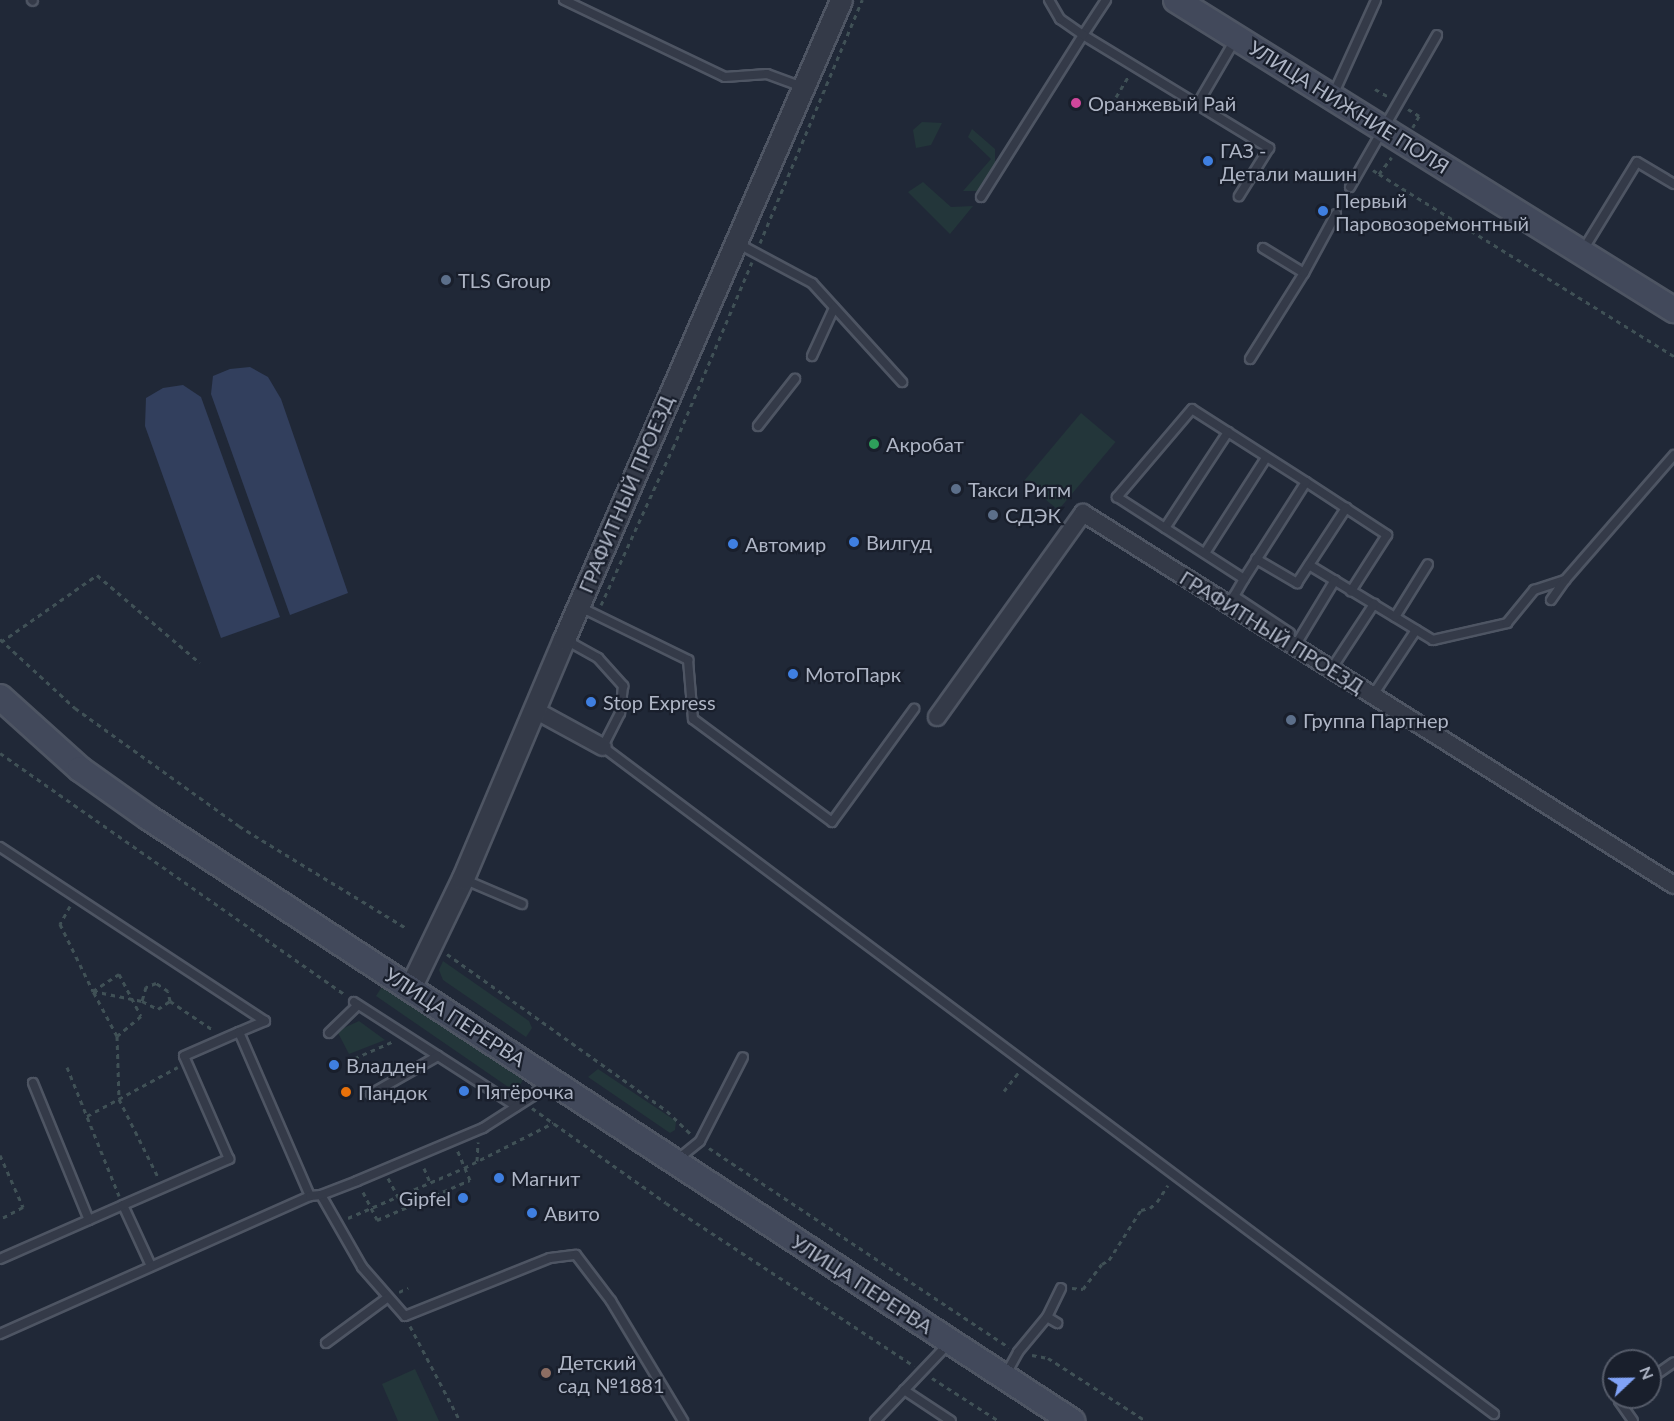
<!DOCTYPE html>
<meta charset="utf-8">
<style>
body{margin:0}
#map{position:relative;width:1674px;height:1421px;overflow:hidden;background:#202837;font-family:Lato,sans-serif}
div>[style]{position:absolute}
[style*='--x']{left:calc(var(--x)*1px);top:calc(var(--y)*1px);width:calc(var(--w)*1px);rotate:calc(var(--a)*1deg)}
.green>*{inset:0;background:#23363a;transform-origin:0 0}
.water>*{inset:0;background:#323f5d}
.path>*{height:3px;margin-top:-1.5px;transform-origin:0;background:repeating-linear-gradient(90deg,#405156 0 4.5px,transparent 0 9px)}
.roads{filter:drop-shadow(2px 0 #4e5563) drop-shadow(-2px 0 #4e5563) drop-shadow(0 2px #4e5563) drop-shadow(0 -2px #4e5563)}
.service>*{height:8px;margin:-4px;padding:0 4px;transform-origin:4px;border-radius:4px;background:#343a48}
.minor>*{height:16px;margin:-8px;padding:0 8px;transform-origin:8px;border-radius:8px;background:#343a48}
.tertiary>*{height:21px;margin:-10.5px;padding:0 10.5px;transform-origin:10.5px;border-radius:10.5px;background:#343a48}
.secondary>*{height:24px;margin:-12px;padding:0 12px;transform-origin:12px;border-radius:12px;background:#42495b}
.dots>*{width:16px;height:16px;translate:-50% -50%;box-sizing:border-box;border:3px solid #191f2c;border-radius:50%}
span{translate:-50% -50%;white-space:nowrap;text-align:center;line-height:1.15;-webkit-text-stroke:4.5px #191f2c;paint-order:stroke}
.poi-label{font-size:20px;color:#aeb5c5}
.left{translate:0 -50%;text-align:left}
.right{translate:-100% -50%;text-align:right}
.street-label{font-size:20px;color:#aeb5c5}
.north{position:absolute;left:1602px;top:1349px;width:60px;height:60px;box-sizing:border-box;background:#191f2c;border:2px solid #555b69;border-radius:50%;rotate:68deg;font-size:16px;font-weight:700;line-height:24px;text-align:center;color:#aeb5c5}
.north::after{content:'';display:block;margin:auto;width:21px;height:27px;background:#81a3f7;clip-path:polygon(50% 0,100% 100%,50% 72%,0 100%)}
</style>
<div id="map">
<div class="green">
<i style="clip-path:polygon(922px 122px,942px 123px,931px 145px,916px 148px,913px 130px)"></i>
<i style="clip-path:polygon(972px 129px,995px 149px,995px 167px,977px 191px,963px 191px,991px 159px,968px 137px)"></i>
<i style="clip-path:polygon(923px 182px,951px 207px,973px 206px,950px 234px,908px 192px)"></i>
<i style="left:1081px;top:413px;width:45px;height:89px;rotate:40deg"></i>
<i style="clip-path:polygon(443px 961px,529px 1021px,532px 1028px,526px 1037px,443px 980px,439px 970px)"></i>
<i style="clip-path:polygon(383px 985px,525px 1076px,519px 1087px,511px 1089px,376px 996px)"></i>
<i style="clip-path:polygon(359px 1021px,385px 1040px,349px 1054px,337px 1031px)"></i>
<i style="clip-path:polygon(598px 1069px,676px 1121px,675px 1130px,670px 1133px,588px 1077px)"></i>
<i style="clip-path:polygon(415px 1369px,439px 1421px,398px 1421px,382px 1384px)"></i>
</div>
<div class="water">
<i style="clip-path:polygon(250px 367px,268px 377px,281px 399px,348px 593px,290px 615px,211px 394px,213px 376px,230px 369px)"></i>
<i style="clip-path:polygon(183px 385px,201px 397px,280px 617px,221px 638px,145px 426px,146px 398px,163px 388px)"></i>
</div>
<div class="path">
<i style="--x:1375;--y:89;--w:16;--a:30"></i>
<i style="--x:1116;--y:97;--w:26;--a:-59"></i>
<i style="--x:1408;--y:109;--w:13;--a:32"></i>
<i style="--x:1419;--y:116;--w:13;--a:119"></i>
<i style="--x:1373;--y:170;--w:7;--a:34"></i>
<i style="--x:1379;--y:174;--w:21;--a:-53"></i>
<i style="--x:1379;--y:174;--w:347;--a:31.7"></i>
<i style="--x:760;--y:243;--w:264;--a:-67.2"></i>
<i style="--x:601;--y:605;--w:173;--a:-65.4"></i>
<i style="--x:673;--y:448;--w:202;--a:-67"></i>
<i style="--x:0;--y:639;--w:102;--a:42.6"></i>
<i style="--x:75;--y:708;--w:202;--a:35.7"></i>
<i style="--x:239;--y:826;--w:196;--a:31.4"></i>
<i style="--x:1;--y:642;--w:117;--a:-34.9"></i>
<i style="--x:97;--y:575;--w:135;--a:40.5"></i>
<i style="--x:0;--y:753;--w:421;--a:35"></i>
<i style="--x:70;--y:906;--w:21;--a:119"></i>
<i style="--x:60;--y:924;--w:75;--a:63.8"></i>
<i style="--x:93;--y:991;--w:50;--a:11.5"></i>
<i style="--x:142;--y:1001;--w:18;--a:27"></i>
<i style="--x:158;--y:1009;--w:14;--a:-34"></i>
<i style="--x:170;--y:1001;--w:10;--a:-101"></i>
<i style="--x:168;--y:991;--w:14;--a:-146"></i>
<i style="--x:156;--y:983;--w:11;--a:158"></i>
<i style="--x:146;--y:987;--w:15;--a:106"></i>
<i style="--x:447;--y:954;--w:270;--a:35.5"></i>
<i style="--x:667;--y:1111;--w:35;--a:44"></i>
<i style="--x:170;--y:1001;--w:52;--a:34"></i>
<i style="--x:117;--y:1036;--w:51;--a:-118.1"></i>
<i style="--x:93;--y:991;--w:31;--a:-33"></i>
<i style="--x:119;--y:974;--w:47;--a:62.4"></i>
<i style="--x:141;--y:1016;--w:31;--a:140"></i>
<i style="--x:117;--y:1036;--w:63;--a:88.2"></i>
<i style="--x:119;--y:1099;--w:89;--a:63.4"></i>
<i style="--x:346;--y:1062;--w:52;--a:-23.6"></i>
<i style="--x:67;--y:1067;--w:139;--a:68"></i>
<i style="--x:1004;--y:1091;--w:24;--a:-52"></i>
<i style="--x:532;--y:1108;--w:164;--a:35.3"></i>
<i style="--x:666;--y:1203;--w:297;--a:33.3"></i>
<i style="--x:87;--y:1116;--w:103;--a:-28.3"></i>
<i style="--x:709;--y:1148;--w:360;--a:33.6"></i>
<i style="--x:0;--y:1155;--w:57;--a:66.1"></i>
<i style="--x:23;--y:1207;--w:26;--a:152"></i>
<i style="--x:477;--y:1161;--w:19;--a:-87"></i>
<i style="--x:424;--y:1168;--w:15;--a:67"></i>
<i style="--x:388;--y:1178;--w:34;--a:62"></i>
<i style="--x:363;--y:1192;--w:31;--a:63"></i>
<i style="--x:377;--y:1220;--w:101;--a:-23.3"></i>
<i style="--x:470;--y:1180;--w:33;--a:-113"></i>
<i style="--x:348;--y:1218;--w:126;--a:-23.3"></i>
<i style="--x:464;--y:1168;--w:100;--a:-26.8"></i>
<i style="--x:1072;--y:1288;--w:11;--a:5"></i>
<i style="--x:1083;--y:1289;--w:31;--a:-53"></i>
<i style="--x:1102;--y:1264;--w:8;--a:-30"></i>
<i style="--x:1109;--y:1260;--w:59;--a:-57.4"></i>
<i style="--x:1141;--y:1210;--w:9;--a:-13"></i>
<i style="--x:1150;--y:1208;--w:9;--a:-41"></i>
<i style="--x:1157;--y:1202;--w:20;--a:-57"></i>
<i style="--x:399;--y:1292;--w:10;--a:-24"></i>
<i style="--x:410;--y:1326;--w:107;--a:62.2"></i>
<i style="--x:1032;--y:1355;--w:16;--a:11"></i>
<i style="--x:1048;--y:1358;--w:117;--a:32.7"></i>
<i style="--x:932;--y:1378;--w:80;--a:32.7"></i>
</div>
<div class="roads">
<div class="service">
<i style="--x:32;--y:0;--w:1;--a:45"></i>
<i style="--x:564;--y:0;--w:178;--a:25.6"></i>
<i style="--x:725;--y:77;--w:42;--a:-4.1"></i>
<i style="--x:767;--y:74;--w:37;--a:20"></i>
<i style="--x:1106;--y:0;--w:42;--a:123.3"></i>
<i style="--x:1083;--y:35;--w:218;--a:31.3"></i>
<i style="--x:1269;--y:148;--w:57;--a:122"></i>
<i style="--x:1333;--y:95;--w:104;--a:-65.6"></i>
<i style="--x:1197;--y:105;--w:75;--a:-59.7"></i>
<i style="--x:1350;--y:187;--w:175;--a:-60.2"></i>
<i style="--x:981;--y:197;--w:191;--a:-57.8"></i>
<i style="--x:1083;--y:35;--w:28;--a:-145"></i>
<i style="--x:1060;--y:19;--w:22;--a:-120"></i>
<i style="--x:737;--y:243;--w:85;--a:28.1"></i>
<i style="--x:812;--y:283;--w:134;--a:47.7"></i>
<i style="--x:1263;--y:248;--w:48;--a:31.4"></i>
<i style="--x:1583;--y:250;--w:103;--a:-58.5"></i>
<i style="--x:1637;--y:162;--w:43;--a:30.7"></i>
<i style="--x:812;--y:356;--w:53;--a:-65.4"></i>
<i style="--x:1250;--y:359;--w:102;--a:-57.9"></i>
<i style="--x:1304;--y:273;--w:67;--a:-61.5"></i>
<i style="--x:758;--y:426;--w:60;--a:-51.8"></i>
<i style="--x:1306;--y:482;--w:97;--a:33.2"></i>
<i style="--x:1387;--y:535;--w:67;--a:122.7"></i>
<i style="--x:1165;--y:528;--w:115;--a:-56.7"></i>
<i style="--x:1205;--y:553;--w:113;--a:-57.3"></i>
<i style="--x:1256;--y:559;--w:48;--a:30.3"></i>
<i style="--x:1297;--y:583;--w:90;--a:-56.8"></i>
<i style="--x:1309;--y:565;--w:145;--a:31.2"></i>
<i style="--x:1433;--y:640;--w:76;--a:-12.9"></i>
<i style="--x:1507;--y:623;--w:43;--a:-50.7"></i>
<i style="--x:1534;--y:590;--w:33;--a:-18"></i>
<i style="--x:1244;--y:579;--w:115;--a:-57.4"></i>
<i style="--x:1306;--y:482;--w:135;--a:-147.4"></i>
<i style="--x:1192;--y:409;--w:116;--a:130.4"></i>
<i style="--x:1117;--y:497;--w:151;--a:32.8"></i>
<i style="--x:1244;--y:579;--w:20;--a:120"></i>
<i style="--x:1234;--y:596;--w:67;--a:33.5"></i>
<i style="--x:1551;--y:600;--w:24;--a:-55"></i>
<i style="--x:1565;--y:580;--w:166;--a:-48.9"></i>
<i style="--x:578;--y:606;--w:123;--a:26.1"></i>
<i style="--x:688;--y:660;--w:59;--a:85.2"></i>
<i style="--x:693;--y:719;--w:173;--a:36.5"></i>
<i style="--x:832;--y:822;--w:140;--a:-54"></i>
<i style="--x:1395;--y:617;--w:62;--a:-58.1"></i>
<i style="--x:564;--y:639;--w:39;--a:29"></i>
<i style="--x:598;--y:658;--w:38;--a:48"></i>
<i style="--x:623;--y:686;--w:27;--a:96"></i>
<i style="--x:620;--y:713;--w:38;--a:117"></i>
<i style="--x:603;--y:747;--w:1113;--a:36.82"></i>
<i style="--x:1295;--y:646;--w:77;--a:-58.8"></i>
<i style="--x:1332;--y:668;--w:77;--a:-56.7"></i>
<i style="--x:1373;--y:695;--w:78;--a:-56.5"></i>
<i style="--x:0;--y:847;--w:317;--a:33.3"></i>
<i style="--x:265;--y:1021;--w:28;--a:157"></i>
<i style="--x:463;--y:879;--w:64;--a:23"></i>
<i style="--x:354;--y:1002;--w:193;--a:32.7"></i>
<i style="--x:329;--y:1033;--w:40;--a:-44"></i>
<i style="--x:33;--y:1083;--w:148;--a:67.8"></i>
<i style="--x:371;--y:1094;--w:77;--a:-29.6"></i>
<i style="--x:678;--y:1159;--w:28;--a:-39"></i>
<i style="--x:700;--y:1141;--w:94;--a:-62.9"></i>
<i style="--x:321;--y:1195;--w:83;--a:60.3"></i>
<i style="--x:362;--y:1267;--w:65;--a:48.7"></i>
<i style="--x:405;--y:1316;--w:156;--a:-21.8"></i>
<i style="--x:550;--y:1258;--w:26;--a:-7"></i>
<i style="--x:576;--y:1255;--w:58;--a:52.7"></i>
<i style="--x:611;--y:1301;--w:140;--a:59"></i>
<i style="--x:0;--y:1259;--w:134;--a:-23.7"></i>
<i style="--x:151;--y:1266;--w:67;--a:-114.7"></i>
<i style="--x:123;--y:1205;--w:116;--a:-23.5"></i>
<i style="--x:229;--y:1159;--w:112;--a:-113.6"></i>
<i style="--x:184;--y:1056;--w:60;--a:-23.6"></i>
<i style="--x:239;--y:1032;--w:179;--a:66.6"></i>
<i style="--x:1047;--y:1317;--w:12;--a:31"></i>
<i style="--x:0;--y:1334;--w:339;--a:-24"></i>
<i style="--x:310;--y:1196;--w:11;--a:-5"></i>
<i style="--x:321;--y:1195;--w:39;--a:-21"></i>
<i style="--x:357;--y:1181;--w:137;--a:-22.8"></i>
<i style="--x:483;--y:1128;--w:59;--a:-32.6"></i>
<i style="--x:533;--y:1096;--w:21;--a:-51"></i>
<i style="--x:326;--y:1343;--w:76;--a:-36.4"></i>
<i style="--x:1006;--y:1374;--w:25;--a:-61"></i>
<i style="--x:1018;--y:1352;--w:45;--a:-50.4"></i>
<i style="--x:1047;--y:1317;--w:32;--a:-64"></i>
<i style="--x:1650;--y:1379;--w:29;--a:-35"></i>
<i style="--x:904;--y:1390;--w:56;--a:33.4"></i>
<i style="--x:1625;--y:1397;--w:7;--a:146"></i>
<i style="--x:1619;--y:1401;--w:24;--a:55"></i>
<i style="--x:875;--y:1421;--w:108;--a:-46.5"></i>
</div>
<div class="minor">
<i style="--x:535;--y:710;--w:77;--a:28.6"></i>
<i style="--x:937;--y:717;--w:251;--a:-54.4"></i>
<i style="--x:1083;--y:513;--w:698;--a:32.19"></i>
</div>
<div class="tertiary">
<i style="--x:410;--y:988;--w:122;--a:-64.3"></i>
<i style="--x:463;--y:878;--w:259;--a:-67.1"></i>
<i style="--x:564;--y:639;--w:696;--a:-66.56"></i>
</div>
<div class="secondary">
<i style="--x:1176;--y:0;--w:587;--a:31.9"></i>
<i style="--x:0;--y:697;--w:108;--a:42"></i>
<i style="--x:80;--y:769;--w:85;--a:35.4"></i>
<i style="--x:149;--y:818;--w:1103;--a:33.16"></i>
</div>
</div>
<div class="dots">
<i style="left:1076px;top:103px;background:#d1479c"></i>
<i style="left:1208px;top:161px;background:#3f7fe0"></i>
<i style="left:1323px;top:211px;background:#3f7fe0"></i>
<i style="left:446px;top:280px;background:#5c6f8a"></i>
<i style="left:874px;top:444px;background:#2e9e5b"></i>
<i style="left:956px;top:489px;background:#5c6f8a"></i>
<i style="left:993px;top:515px;background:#5c6f8a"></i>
<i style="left:854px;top:542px;background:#3f7fe0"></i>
<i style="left:733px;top:544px;background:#3f7fe0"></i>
<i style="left:793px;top:674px;background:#3f7fe0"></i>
<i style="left:591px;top:702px;background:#3f7fe0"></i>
<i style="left:1291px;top:720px;background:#5c6f8a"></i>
<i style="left:334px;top:1065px;background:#3f7fe0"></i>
<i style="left:464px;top:1091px;background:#3f7fe0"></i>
<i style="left:346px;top:1092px;background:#e8710a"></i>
<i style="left:499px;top:1178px;background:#3f7fe0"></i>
<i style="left:463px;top:1198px;background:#3f7fe0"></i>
<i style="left:532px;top:1213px;background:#3f7fe0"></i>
<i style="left:546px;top:1373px;background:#8d6e63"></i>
</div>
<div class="poi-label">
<span class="left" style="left:1088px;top:103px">Оранжевый Рай</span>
<span class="left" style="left:1220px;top:162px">ГАЗ -<br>Детали машин</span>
<span class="left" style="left:1335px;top:212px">Первый<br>Паровозоремонтный</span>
<span class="left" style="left:458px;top:280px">TLS Group</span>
<span class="left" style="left:886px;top:444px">Акробат</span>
<span class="left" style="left:968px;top:489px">Такси Ритм</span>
<span class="left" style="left:1005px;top:515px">СДЭК</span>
<span class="left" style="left:866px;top:542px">Вилгуд</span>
<span class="left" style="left:745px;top:544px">Автомир</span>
<span class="left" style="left:805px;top:674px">МотоПарк</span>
<span class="left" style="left:603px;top:702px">Stop Express</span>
<span class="left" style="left:1303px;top:720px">Группа Партнер</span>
<span class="left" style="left:346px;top:1065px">Владден</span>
<span class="left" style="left:476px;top:1091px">Пятёрочка</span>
<span class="left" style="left:358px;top:1092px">Пандок</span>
<span class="left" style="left:511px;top:1178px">Магнит</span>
<span class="right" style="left:451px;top:1198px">Gipfel</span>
<span class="left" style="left:544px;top:1213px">Авито</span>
<span class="left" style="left:558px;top:1374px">Детский<br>сад №1881</span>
</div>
<div class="street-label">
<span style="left:1349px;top:107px;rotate:32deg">УЛИЦА НИЖНИЕ ПОЛЯ</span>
<span style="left:626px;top:494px;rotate:-67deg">ГРАФИТНЫЙ ПРОЕЗД</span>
<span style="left:1272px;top:632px;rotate:32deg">ГРАФИТНЫЙ ПРОЕЗД</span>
<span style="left:455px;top:1017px;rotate:33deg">УЛИЦА ПЕРЕРВА</span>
<span style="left:862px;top:1284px;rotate:33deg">УЛИЦА ПЕРЕРВА</span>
</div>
<div class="north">N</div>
</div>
